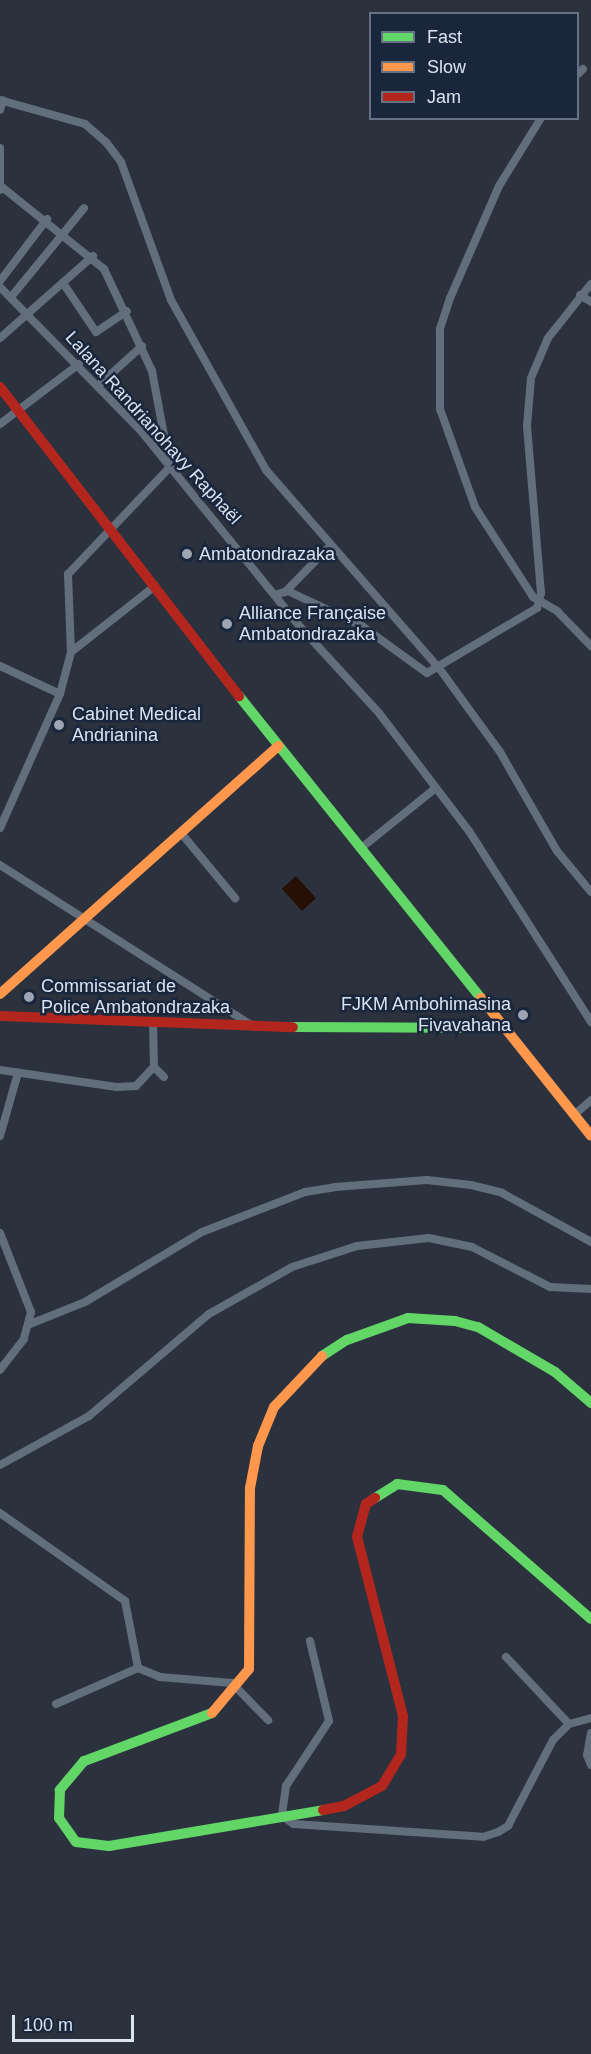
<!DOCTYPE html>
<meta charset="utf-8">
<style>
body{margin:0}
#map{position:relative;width:591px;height:2054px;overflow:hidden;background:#2b323e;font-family:Arial,sans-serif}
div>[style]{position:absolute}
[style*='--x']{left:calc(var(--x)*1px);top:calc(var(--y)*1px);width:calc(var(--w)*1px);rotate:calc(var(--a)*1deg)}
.water>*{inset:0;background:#261006;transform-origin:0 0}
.street>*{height:8px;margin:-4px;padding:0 4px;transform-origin:4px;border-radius:4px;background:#636e7d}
.fast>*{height:10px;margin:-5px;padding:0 5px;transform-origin:5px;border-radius:5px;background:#63d668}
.slow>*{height:10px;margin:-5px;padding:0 5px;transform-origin:5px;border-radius:5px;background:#ff974d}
.jam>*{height:10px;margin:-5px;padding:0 5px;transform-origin:5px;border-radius:5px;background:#b3261e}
.dots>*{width:16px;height:16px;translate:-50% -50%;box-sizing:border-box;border:3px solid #19263b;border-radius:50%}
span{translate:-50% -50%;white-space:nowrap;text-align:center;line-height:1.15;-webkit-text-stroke:5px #19263b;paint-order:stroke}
.street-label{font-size:18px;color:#dae3f1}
.poi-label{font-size:18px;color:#dae3f1}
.left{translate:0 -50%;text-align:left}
.right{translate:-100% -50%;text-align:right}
.legend{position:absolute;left:369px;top:12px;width:210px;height:108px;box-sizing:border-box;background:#19263b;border:2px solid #667284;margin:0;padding:8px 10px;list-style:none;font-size:18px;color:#dae3f1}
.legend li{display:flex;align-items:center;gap:12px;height:30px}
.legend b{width:30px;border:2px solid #667284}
.scale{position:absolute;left:12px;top:2015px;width:122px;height:27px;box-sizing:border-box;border:3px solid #dae3f1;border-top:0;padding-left:8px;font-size:18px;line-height:21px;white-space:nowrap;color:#dae3f1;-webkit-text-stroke:4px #19263b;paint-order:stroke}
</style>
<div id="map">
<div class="water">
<i style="left:296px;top:876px;width:30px;height:19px;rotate:48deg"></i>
</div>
<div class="street">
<i style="--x:578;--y:74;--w:7;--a:-45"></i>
<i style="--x:0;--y:100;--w:88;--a:15.8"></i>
<i style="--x:85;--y:124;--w:28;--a:41"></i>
<i style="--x:106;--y:142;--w:25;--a:53"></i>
<i style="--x:121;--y:162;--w:147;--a:70.1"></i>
<i style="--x:171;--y:300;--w:195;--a:60.8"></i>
<i style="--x:266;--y:470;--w:263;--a:48.9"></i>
<i style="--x:439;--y:668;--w:104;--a:54"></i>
<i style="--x:500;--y:752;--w:114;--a:60.1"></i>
<i style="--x:557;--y:851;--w:53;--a:50.3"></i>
<i style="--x:0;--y:110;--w:10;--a:-73"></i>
<i style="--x:541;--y:118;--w:80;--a:121.7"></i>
<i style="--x:499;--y:186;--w:122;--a:113.6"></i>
<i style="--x:450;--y:298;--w:33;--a:108"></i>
<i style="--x:440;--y:329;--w:80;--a:90"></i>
<i style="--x:440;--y:409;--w:104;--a:70.3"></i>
<i style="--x:475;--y:507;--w:107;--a:57.2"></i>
<i style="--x:533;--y:597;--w:28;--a:30"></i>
<i style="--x:557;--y:611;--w:49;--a:45.8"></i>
<i style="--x:0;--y:148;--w:42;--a:90"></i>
<i style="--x:2;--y:187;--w:131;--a:38.8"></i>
<i style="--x:104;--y:269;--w:113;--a:64.8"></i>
<i style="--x:152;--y:371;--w:98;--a:79.4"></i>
<i style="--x:170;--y:467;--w:148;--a:133.6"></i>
<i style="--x:68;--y:574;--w:78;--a:87.8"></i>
<i style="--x:0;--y:281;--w:78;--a:-52.8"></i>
<i style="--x:63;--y:283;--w:59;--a:56"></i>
<i style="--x:96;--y:332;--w:37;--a:-34"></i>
<i style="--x:0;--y:287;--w:202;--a:45.6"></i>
<i style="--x:141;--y:431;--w:255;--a:50.9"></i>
<i style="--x:302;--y:629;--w:114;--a:47.5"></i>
<i style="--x:379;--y:713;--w:148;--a:52.7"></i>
<i style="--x:469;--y:831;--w:227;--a:57.4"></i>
<i style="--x:580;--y:295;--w:13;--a:32"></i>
<i style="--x:11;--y:297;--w:115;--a:-50.6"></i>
<i style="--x:0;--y:338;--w:124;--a:-41.4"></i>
<i style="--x:99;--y:385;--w:58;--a:-42.2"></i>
<i style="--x:0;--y:424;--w:99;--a:-37.2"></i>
<i style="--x:285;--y:592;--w:63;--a:-45.6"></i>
<i style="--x:278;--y:594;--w:10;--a:-17"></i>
<i style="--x:288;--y:591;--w:82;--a:25.3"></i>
<i style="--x:362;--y:626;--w:80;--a:35.9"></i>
<i style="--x:427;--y:673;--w:128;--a:-30.6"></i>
<i style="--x:537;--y:608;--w:16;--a:-75"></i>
<i style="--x:541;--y:593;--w:168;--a:-94.8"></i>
<i style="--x:527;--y:426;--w:48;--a:-85.2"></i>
<i style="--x:531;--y:378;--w:43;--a:-67"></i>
<i style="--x:548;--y:338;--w:69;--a:-51.5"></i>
<i style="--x:0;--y:666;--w:66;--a:25"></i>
<i style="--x:0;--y:828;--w:147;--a:-65.9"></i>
<i style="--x:60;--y:694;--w:43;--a:-75.3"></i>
<i style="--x:71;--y:652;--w:107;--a:-38.2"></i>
<i style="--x:181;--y:833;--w:85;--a:50.3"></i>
<i style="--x:360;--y:849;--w:97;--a:-38.8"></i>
<i style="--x:0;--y:865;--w:300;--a:32.5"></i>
<i style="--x:153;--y:1023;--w:44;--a:88.7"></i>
<i style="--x:154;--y:1067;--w:14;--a:45"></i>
<i style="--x:0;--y:1070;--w:118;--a:8.3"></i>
<i style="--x:117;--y:1087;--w:19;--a:-3"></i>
<i style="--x:136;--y:1086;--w:26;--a:-47"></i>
<i style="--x:574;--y:1115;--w:23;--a:-41"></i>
<i style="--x:0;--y:1136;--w:66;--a:-74.1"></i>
<i style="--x:0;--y:1233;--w:85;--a:68.6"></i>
<i style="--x:31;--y:1312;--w:28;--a:105"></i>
<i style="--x:24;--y:1339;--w:39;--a:128"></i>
<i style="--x:30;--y:1324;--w:59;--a:-21.8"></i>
<i style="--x:85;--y:1302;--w:136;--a:-30.9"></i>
<i style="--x:202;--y:1232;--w:110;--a:-21.2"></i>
<i style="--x:305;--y:1192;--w:30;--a:-9"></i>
<i style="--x:335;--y:1187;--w:92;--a:-4.4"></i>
<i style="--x:427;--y:1180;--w:44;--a:6.5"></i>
<i style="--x:471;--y:1185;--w:32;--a:14"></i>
<i style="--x:502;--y:1193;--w:102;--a:28.8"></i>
<i style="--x:0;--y:1465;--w:102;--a:-28.8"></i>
<i style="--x:89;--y:1416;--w:157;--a:-40.4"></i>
<i style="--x:209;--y:1314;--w:95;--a:-29.5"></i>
<i style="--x:292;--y:1267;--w:68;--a:-17.9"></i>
<i style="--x:357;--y:1246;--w:72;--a:-6.3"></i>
<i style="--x:429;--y:1238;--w:44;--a:11.8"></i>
<i style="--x:472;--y:1247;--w:88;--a:27.1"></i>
<i style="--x:550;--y:1287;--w:41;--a:2.8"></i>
<i style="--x:0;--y:1513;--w:153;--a:35.1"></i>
<i style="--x:125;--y:1601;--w:68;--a:79"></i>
<i style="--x:138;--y:1668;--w:24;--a:22"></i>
<i style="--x:160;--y:1677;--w:72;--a:4.8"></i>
<i style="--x:232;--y:1683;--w:52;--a:45.8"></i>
<i style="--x:310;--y:1641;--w:82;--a:76.6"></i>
<i style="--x:329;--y:1721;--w:78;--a:123.5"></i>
<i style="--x:286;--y:1786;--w:30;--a:98"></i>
<i style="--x:282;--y:1816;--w:14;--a:34"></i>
<i style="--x:294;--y:1824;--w:189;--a:3.9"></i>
<i style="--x:483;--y:1837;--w:16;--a:-18"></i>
<i style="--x:498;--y:1832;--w:12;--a:-31"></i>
<i style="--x:508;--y:1826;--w:97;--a:-62.4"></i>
<i style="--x:553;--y:1740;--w:23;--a:-45"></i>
<i style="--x:569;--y:1724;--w:23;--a:-15"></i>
<i style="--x:506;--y:1657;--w:92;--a:46.8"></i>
<i style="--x:56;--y:1704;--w:90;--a:-23.7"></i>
<i style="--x:591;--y:1733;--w:22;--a:100"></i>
<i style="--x:587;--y:1755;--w:11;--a:68"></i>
</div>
<div class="fast">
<i style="--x:239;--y:696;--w:387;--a:51.3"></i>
<i style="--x:293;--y:1027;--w:208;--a:0.3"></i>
<i style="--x:322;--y:1356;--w:30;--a:-33"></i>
<i style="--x:347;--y:1340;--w:65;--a:-19.8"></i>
<i style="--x:408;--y:1318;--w:47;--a:3.7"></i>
<i style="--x:455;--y:1321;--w:24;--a:15"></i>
<i style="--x:478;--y:1327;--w:89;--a:30.3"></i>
<i style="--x:555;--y:1372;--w:48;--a:40.7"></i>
<i style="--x:375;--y:1498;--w:26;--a:-32"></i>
<i style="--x:397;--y:1484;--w:46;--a:7.4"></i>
<i style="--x:443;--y:1490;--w:196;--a:41.1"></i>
<i style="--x:212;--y:1713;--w:137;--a:159.4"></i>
<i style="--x:84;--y:1761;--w:38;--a:130"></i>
<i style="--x:60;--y:1790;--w:28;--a:92"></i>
<i style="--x:59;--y:1818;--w:29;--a:55"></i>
<i style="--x:76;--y:1842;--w:33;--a:7"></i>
<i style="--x:109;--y:1846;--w:217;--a:-9.5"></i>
</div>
<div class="slow">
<i style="--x:0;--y:994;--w:373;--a:-41.7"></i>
<i style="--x:481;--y:998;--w:176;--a:51.4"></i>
<i style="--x:212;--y:1713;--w:57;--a:-49.9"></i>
<i style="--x:249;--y:1669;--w:181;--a:-89.7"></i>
<i style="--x:250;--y:1488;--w:43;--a:-79.2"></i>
<i style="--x:258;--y:1446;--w:42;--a:-67.7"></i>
<i style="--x:274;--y:1407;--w:70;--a:-46.7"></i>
</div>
<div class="jam">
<i style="--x:0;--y:387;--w:391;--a:52.3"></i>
<i style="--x:0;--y:1016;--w:293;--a:2.2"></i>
<i style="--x:323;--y:1810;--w:21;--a:-11"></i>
<i style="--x:344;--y:1806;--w:43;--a:-27.8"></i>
<i style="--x:382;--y:1786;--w:37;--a:-59"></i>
<i style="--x:401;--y:1754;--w:38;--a:-87"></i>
<i style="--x:403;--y:1716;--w:185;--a:-104.4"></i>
<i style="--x:357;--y:1537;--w:34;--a:-75"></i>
<i style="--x:366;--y:1504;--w:11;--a:-34"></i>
</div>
<div class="dots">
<i style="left:187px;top:554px;background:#9da5b2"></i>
<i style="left:227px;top:624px;background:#9da5b2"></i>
<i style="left:59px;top:725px;background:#9da5b2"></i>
<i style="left:29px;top:997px;background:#9da5b2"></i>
<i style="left:523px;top:1015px;background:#9da5b2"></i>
</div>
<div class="street-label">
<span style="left:153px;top:428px;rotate:48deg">Lalana Randrianohavy Raphaël</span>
</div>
<div class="poi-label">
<span class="left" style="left:199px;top:554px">Ambatondrazaka</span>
<span class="left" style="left:239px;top:624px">Alliance Française<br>Ambatondrazaka</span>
<span class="left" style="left:72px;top:725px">Cabinet Medical<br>Andrianina</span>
<span class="left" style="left:41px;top:997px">Commissariat de<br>Police Ambatondrazaka</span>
<span class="right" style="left:511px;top:1015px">FJKM Ambohimasina<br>Fivavahana</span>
</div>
<ul class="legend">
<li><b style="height:8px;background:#63d668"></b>Fast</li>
<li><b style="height:8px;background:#ff974d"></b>Slow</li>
<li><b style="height:8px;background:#b3261e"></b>Jam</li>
</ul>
<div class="scale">100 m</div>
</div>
